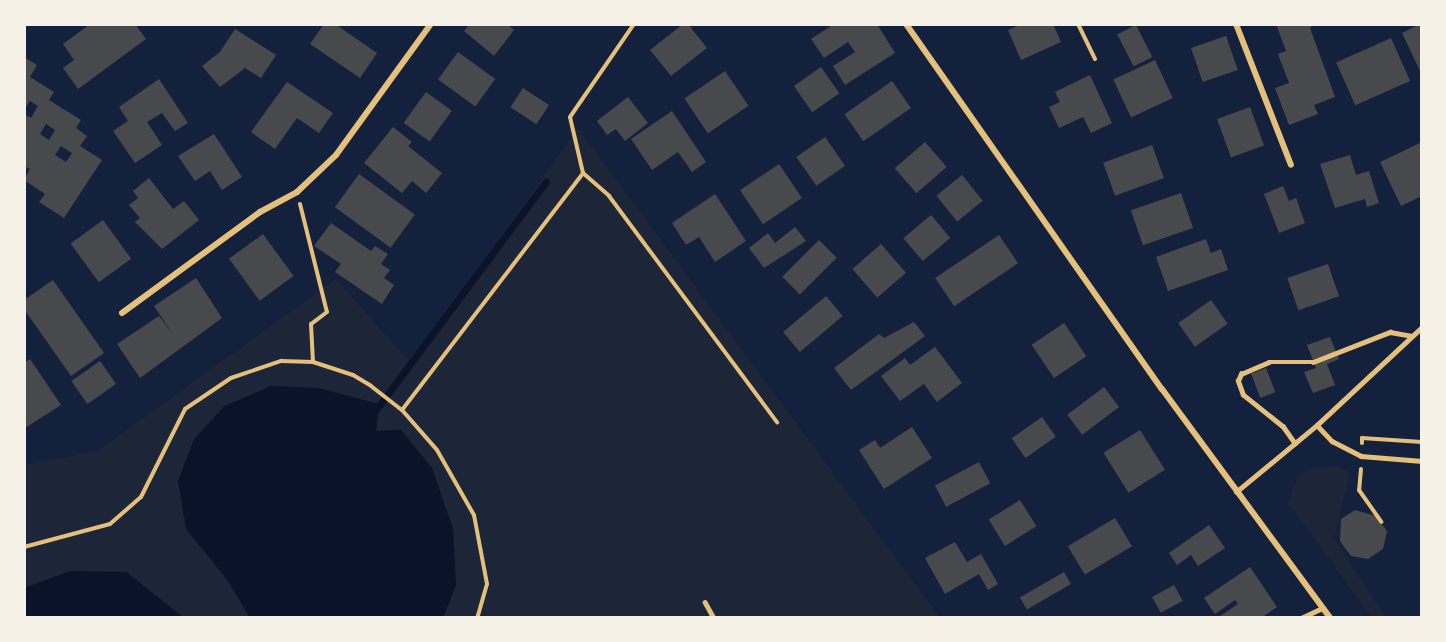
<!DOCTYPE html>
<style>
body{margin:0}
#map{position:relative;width:1446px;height:642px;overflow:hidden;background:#14213d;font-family:Raleway,sans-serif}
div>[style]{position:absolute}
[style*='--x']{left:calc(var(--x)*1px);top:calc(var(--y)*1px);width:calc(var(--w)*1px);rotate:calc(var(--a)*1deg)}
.green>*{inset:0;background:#1d2539}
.water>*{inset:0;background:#0b132b}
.stream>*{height:7px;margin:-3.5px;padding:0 3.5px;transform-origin:3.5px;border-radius:3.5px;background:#0b132b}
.building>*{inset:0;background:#48494c;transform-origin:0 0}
.path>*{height:4px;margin:-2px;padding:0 2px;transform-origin:2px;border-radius:2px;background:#e5c07b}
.service>*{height:4.5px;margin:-2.25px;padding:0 2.25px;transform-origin:2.25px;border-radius:2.25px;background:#e5c07b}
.minor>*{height:6px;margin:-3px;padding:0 3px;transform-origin:3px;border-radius:3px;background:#e5c07b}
span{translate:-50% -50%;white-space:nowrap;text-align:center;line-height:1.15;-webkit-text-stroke:4.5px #f6f1e7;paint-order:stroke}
.frame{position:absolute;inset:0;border:26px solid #f6f1e7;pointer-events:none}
</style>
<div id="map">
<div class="green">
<i style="clip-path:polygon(578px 128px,940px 618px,443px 618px,456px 585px,453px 529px,432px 468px,401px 430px,376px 431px,379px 404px,318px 388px,271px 386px,224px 406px,194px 439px,228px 581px,250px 618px,184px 618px,126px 572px,24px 588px,24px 465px,98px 451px,336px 279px,411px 364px)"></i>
<i style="clip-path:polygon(1337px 466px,1350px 473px,1334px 539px,1386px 618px,1372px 618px,1288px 502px,1299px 474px,1315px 467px)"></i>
</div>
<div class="water">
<i style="clip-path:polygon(271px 386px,318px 388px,379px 404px,376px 431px,401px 430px,432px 468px,453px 529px,456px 585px,443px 618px,250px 618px,228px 581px,186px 529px,178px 481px,194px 439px,225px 406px)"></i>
<i style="clip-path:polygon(70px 571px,126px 572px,184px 618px,24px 618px,24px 588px)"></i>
</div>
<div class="stream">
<i style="--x:375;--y:411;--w:286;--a:-53.3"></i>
</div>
<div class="building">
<i style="clip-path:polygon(90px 24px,135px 24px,146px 39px,78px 89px,63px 68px,74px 60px,63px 44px)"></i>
<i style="clip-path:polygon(324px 24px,335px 24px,377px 53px,360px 78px,310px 44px)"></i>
<i style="clip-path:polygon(470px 24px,507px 24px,514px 30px,494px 56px,464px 31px)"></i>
<i style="clip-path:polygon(683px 24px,688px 24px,707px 48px,671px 76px,650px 50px)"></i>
<i style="clip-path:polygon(834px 24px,877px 24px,895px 53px,845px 85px,833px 66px,855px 52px,848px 42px,824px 58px,811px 39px)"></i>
<i style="clip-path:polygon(1022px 24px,1053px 24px,1061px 42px,1021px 60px,1008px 30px)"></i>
<i style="clip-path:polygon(1276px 24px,1314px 24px,1310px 28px,1335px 97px,1314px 105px,1318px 114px,1289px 125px,1275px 88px,1289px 83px,1278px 54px,1286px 51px)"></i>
<i style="clip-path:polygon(1420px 24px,1422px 24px,1422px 75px,1402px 33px)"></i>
<i style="left:1136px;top:25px;width:36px;height:21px;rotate:63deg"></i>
<i style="clip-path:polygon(235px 29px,276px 55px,261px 78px,245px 68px,220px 87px,202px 66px,220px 52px)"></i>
<i style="left:1226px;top:36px;width:36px;height:37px;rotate:71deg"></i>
<i style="left:1391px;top:38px;width:47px;height:60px;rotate:66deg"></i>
<i style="left:458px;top:52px;width:46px;height:34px;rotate:36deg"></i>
<i style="clip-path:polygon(evenodd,24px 57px,37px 65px,30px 77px,54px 92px,49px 100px,81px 120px,76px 128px,87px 136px,80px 146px,102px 160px,64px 218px,39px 202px,45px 194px,24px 180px,30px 169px,24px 166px,24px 114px,31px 118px,38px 106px,30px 101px,24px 110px,24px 57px,46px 124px,55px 130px,49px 140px,40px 134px,46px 124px,24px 57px,61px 146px,72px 153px,66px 162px,55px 155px,61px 146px)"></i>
<i style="left:1155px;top:60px;width:42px;height:46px;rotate:65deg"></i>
<i style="left:821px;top:67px;width:32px;height:33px;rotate:55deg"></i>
<i style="left:725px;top:71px;width:42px;height:49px;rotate:56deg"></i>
<i style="clip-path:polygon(1090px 75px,1112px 123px,1091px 133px,1083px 117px,1059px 128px,1049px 107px,1060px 102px,1055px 92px)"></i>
<i style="clip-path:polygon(159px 79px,188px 123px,175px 131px,162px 113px,147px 122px,162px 145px,135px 163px,113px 131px,128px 121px,119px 107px)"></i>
<i style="left:892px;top:81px;width:33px;height:58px;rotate:55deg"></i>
<i style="clip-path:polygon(287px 82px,333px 113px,319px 133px,297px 118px,275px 149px,251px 132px)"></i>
<i style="left:523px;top:88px;width:31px;height:23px;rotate:33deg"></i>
<i style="left:426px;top:92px;width:32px;height:38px;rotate:36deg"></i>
<i style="clip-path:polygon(628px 97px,648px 123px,625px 141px,616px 129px,607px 135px,597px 121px)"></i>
<i style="left:1250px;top:107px;width:41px;height:35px;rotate:70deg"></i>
<i style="clip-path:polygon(672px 111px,706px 162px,692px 172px,678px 152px,652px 170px,631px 139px)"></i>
<i style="clip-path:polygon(393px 127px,412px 142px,408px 146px,442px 173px,426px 193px,412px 181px,402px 193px,364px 163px)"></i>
<i style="clip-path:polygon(214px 134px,242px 177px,222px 190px,210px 171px,195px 181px,178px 156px)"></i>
<i style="left:825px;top:137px;width:35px;height:35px;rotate:55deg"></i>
<i style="left:925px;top:142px;width:33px;height:40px;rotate:49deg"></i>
<i style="clip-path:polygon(1422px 142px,1422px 196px,1401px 206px,1380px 162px)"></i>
<i style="left:1152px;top:145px;width:35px;height:52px;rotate:70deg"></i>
<i style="clip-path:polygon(1350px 155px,1356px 175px,1369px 171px,1379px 203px,1367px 207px,1365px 199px,1335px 208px,1320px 164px)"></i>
<i style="left:779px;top:164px;width:41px;height:47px;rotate:56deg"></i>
<i style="left:359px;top:174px;width:69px;height:41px;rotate:36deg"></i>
<i style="left:962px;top:175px;width:33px;height:33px;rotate:51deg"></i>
<i style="clip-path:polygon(149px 178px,173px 209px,184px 201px,199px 220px,162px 249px,135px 222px,140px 218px,129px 205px,138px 198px,133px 191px)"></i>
<i style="clip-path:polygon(1283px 186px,1289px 201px,1296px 198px,1305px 223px,1279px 233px,1264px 194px)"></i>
<i style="left:1181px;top:193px;width:37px;height:53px;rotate:71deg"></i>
<i style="clip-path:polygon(715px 194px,746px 241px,715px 262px,699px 237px,686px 245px,672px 223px)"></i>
<i style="left:931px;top:215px;width:30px;height:36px;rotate:50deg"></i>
<i style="left:103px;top:220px;width:48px;height:40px;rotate:54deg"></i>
<i style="clip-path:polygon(331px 223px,371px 251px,375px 246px,388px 254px,381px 264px,390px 270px,384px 278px,394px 285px,382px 304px,335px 272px,341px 264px,314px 246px)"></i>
<i style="clip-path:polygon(795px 227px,806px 241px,764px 268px,749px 248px,768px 233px,775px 243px)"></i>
<i style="left:263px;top:234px;width:52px;height:42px;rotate:54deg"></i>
<i style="left:999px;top:235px;width:34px;height:77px;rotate:56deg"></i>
<i style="clip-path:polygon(1206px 239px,1211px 253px,1221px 249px,1228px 270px,1168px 291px,1156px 257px)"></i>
<i style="left:819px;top:240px;width:25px;height:52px;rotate:45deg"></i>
<i style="left:881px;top:244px;width:38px;height:38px;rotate:49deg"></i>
<i style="left:1328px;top:264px;width:34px;height:43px;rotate:71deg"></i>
<i style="clip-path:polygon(196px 278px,222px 318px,140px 378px,117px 344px,159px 316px,172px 333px,154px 306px)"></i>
<i style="clip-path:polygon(53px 280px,104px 353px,71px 376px,24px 309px,24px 300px)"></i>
<i style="left:826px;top:296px;width:26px;height:56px;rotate:50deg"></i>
<i style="left:1211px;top:300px;width:29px;height:40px;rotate:55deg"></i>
<i style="clip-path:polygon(914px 322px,925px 336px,851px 390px,834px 368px,879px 334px,884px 338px)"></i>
<i style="left:1064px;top:323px;width:40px;height:39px;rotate:56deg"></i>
<i style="clip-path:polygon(1330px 337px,1339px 359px,1327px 364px,1335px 385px,1313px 393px,1304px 372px,1316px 368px,1307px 345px)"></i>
<i style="clip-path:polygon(935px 347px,962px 383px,937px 402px,924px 384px,900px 401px,881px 376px,905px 358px,910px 365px)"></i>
<i style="clip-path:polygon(30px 359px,61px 405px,25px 428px,24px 363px)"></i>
<i style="left:100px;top:361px;width:28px;height:35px;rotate:55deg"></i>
<i style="left:1266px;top:368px;width:26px;height:16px;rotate:69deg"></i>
<i style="left:1104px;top:387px;width:25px;height:46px;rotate:53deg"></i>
<i style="left:1042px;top:417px;width:24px;height:37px;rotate:55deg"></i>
<i style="clip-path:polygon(912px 427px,932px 458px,884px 489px,859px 450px,875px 440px,880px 448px)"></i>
<i style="left:1140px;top:430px;width:47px;height:43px;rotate:58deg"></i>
<i style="left:979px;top:462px;width:24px;height:50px;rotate:62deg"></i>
<i style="left:1020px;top:500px;width:31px;height:37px;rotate:58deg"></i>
<i style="clip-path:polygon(1355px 510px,1376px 516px,1387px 531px,1383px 549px,1368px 559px,1351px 556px,1340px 541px,1341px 519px)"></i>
<i style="left:1115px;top:518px;width:33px;height:55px;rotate:59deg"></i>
<i style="clip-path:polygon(1209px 525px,1225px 548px,1198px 566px,1191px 555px,1177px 565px,1169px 553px)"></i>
<i style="clip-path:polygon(955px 542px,967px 562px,981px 554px,998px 584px,988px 590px,979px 574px,945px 594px,925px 558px)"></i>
<i style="clip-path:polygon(1250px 567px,1277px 607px,1261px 618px,1217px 618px,1238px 604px,1235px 600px,1215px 614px,1204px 598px)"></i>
<i style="left:1064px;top:572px;width:14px;height:51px;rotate:60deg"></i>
<i style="left:1174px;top:585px;width:18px;height:25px;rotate:61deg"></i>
</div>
<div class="path">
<i style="--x:1078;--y:24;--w:39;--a:64"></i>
<i style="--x:583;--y:173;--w:35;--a:41"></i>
<i style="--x:609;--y:196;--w:282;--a:53.4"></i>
<i style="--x:300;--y:204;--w:111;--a:76"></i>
<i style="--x:327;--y:312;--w:20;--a:143"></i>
<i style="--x:311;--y:324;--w:38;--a:87"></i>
<i style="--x:402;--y:410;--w:298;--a:-52.6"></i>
<i style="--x:583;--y:173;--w:57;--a:-103.1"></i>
<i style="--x:570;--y:117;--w:113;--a:-55.5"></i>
<i style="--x:1362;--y:443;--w:5;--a:-90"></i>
<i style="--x:1362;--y:438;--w:60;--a:3.8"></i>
<i style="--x:1361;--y:469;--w:21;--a:95"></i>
<i style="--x:1359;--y:490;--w:39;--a:55"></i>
<i style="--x:24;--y:547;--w:89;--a:-15"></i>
<i style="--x:110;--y:524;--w:41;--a:-41.1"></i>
<i style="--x:141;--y:497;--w:98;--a:-63.4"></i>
<i style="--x:185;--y:409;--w:55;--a:-34"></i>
<i style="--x:231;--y:378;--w:53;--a:-18.8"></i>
<i style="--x:281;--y:361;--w:32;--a:2"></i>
<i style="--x:313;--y:362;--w:42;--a:18"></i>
<i style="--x:353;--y:375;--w:21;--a:31"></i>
<i style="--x:371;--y:386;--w:39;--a:38"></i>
<i style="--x:402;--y:410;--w:53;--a:48.8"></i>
<i style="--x:437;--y:450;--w:75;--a:60.4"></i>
<i style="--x:474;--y:515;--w:70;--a:79.3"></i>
<i style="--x:487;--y:584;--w:35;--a:106"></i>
</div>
<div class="service">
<i style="--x:1317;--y:425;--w:22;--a:47"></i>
<i style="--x:1332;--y:441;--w:33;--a:27"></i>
<i style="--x:1361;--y:456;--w:61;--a:4.7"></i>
<i style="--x:1295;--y:444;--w:21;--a:-125"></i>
<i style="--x:1283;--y:427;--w:51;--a:-141.3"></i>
<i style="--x:1243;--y:395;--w:15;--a:-110"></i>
<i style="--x:1238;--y:381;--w:8;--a:-67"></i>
<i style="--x:1241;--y:374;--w:30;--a:-23"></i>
<i style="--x:1269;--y:362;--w:44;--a:0"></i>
<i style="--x:1313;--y:362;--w:83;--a:-21.3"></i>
<i style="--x:1390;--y:332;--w:22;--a:10"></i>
<i style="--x:1236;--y:492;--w:105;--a:-39.6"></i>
<i style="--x:1317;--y:425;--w:144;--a:-43"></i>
<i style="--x:705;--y:602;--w:18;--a:61"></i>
<i style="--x:1301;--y:618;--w:23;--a:-25"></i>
</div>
<div class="minor">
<i style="--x:906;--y:24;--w:446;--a:55"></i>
<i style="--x:1162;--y:389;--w:284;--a:53.7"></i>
<i style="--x:1236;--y:24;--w:151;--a:68.7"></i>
<i style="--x:122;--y:313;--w:171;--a:-36.2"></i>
<i style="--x:260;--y:212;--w:42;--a:-28.4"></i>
<i style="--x:297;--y:192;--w:54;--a:-43.5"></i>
<i style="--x:336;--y:155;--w:162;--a:-54.1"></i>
</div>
<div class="frame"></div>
</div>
